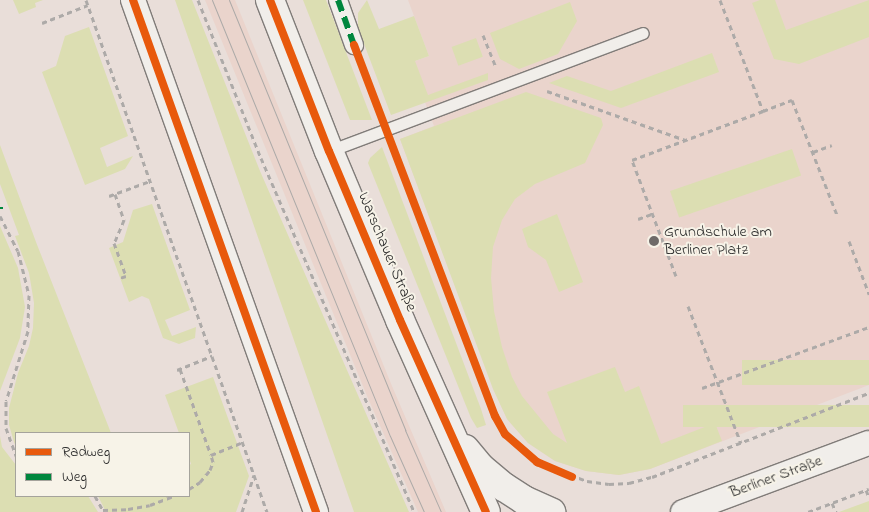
<!DOCTYPE html>
<meta charset="utf-8">
<style>
body{margin:0}
#map{position:relative;width:869px;height:512px;overflow:hidden;background:#e9ded9;font-family:"Indie Flower",sans-serif}
div>[style]{position:absolute}
[style*='--x']{left:calc(var(--x)*1px);top:calc(var(--y)*1px);width:calc(var(--w)*1px);rotate:calc(var(--a)*1deg)}
.built>*{inset:0;background:#ead4cc}
.green>*{inset:0;background:#dcdeb2;transform-origin:0 0}
.path>*{height:3px;margin-top:-1.5px;transform-origin:0;background:repeating-linear-gradient(90deg,#adaaa8 0 5px,transparent 0 9px)}
.roads{filter:drop-shadow(1px 0 #807c79) drop-shadow(-1px 0 #807c79) drop-shadow(0 1px #807c79) drop-shadow(0 -1px #807c79)}
.service>*{height:11px;margin:-5.5px;padding:0 5.5px;transform-origin:5.5px;border-radius:5.5px;background:#f1eeea}
.pedestrian>*{height:18px;margin:-9px;padding:0 9px;transform-origin:9px;border-radius:9px;background:#f1eeea}
.minor>*{height:24px;margin:-12px;padding:0 12px;transform-origin:12px;border-radius:12px;background:#f1eeea}
.tertiary>*{height:28px;margin:-14px;padding:0 14px;transform-origin:14px;border-radius:14px;background:#f1eeea}
.tram>*{height:1px;margin:-0.5px;padding:0 0.5px;transform-origin:0.5px;border-radius:0.5px;background:#adaaa8}
.quiet>*{height:6px;margin-top:-3px;transform-origin:0;background:repeating-linear-gradient(90deg,#00873e 0 12px,transparent 0 18px)}
.cycleway>*{height:8px;margin:-4px;padding:0 4px;transform-origin:4px;border-radius:4px;background:#e8590c}
.dots>*{width:14px;height:14px;translate:-50% -50%;box-sizing:border-box;border:2px solid #f7f3e8;border-radius:50%}
span{translate:-50% -50%;white-space:nowrap;text-align:center;line-height:1.15;-webkit-text-stroke:4px #f7f3e8;paint-order:stroke}
.poi-label{font-size:16px;color:#2b2b2b}
.left{translate:0 -50%;text-align:left}
.street-label{font-size:16px;color:#2b2b2b}
.legend{position:absolute;left:15px;top:432px;width:175px;height:65px;box-sizing:border-box;background:#f7f3e8;border:1px solid #a5a39c;margin:0;padding:6px 9px;list-style:none;font-size:15px;color:#2b2b2b}
.legend li{display:flex;align-items:center;gap:10px;height:25px}
.legend b{width:25px;border:1px solid #a5a39c}
</style>
<div id="map">
<div class="built">
<i style="clip-path:polygon(205px 0,235px 0,392px 386px,446px 512px,418px 512px,367px 396px)"></i>
<i style="clip-path:polygon(408px 0,869px 0,869px 385px,650px 469px,619px 475px,586px 471px,555px 461px,528px 443px,507px 419px,497px 397px,400px 139px,434px 126px,410px 63px,429px 56px)"></i>
</div>
<div class="green">
<i style="clip-path:polygon(13px 0,43px 0,35px 3px,36px 7px,19px 14px)"></i>
<i style="clip-path:polygon(175px 0,192px 0,260px 171px,409px 512px,354px 512px)"></i>
<i style="clip-path:polygon(303px 0,326px 0,372px 120px,350px 120px)"></i>
<i style="clip-path:polygon(367px 0,379px 29px,414px 16px,429px 56px,415px 61px,428px 95px,488px 73px,488px 80px,391px 115px,358px 28px,358px 13px)"></i>
<i style="clip-path:polygon(760px 0,775px 0,786px 30px,869px 0,869px 37px,799px 64px,774px 59px,752px 3px)"></i>
<i style="clip-path:polygon(570px 2px,577px 21px,558px 54px,519px 69px,500px 59px,490px 33px)"></i>
<i style="clip-path:polygon(89px 27px,128px 136px,100px 148px,107px 167px,133px 156px,125px 169px,85px 185px,42px 72px,56px 66px,65px 36px)"></i>
<i style="left:476px;top:38px;width:20px;height:26px;rotate:70deg"></i>
<i style="clip-path:polygon(712px 53px,719px 72px,621px 108px,549px 83px,567px 76px,611px 91px)"></i>
<i style="clip-path:polygon(526px 92px,601px 118px,603px 125px,585px 163px,535px 184px,515px 199px,502px 220px,493px 247px,491px 278px,494px 311px,502px 347px,512px 377px,522px 396px,553px 434px,567px 443px,547px 392px,615px 367px,625px 392px,639px 386px,661px 444px,715px 423px,722px 441px,650px 469px,619px 475px,586px 471px,555px 461px,528px 443px,507px 419px,493px 389px,400px 139px)"></i>
<i style="clip-path:polygon(0 145px,36px 242px,111px 433px,16px 433px,16px 447px,14px 442px,9px 425px,9px 408px,18px 373px,29px 346px,33px 328px,34px 303px,29px 273px,15px 236px,19px 235px,0 184px)"></i>
<i style="clip-path:polygon(382px 147px,481px 409px,486px 425px,477px 428px,471px 418px,368px 163px,370px 158px)"></i>
<i style="left:792px;top:149px;width:28px;height:129px;rotate:71deg"></i>
<i style="clip-path:polygon(152px 204px,190px 310px,165px 320px,172px 336px,196px 327px,195px 338px,179px 344px,163px 338px,149px 299px,142px 296px,129px 302px,109px 248px,123px 242px,133px 210px)"></i>
<i style="clip-path:polygon(557px 214px,583px 282px,559px 292px,546px 260px,528px 247px,522px 229px)"></i>
<i style="clip-path:polygon(0 226px,18px 268px,25px 307px,20px 338px,0 391px)"></i>
<i style="left:869px;top:360px;width:25px;height:127px;rotate:90deg"></i>
<i style="clip-path:polygon(213px 377px,249px 476px,236px 512px,106px 512px,98px 496px,189px 496px,189px 465px,191px 464px,189px 458px,189px 433px,179px 433px,165px 395px)"></i>
<i style="left:869px;top:405px;width:22px;height:186px;rotate:90deg"></i>
<i style="clip-path:polygon(0 436px,2px 447px,16px 465px,16px 496px,88px 496px,98px 512px,0 512px)"></i>
<i style="clip-path:polygon(869px 501px,869px 512px,839px 512px)"></i>
</div>
<div class="path">
<i style="--x:86;--y:0;--w:543;--a:70.53"></i>
<i style="--x:198;--y:0;--w:170;--a:68.3"></i>
<i style="--x:261;--y:158;--w:386;--a:66.6"></i>
<i style="--x:720;--y:0;--w:119;--a:68.8"></i>
<i style="--x:763;--y:111;--w:31;--a:-21"></i>
<i style="--x:792;--y:100;--w:123;--a:68.6"></i>
<i style="--x:42;--y:23;--w:49;--a:-21.4"></i>
<i style="--x:483;--y:35;--w:35;--a:68"></i>
<i style="--x:363;--y:66;--w:47;--a:70"></i>
<i style="--x:547;--y:91;--w:146;--a:19.5"></i>
<i style="--x:394;--y:148;--w:286;--a:69.4"></i>
<i style="--x:495;--y:416;--w:21;--a:61"></i>
<i style="--x:505;--y:434;--w:43;--a:41.2"></i>
<i style="--x:537;--y:462;--w:53;--a:20.8"></i>
<i style="--x:587;--y:481;--w:22;--a:8"></i>
<i style="--x:609;--y:484;--w:20;--a:-3"></i>
<i style="--x:629;--y:483;--w:24;--a:-15"></i>
<i style="--x:652;--y:477;--w:233;--a:-21.2"></i>
<i style="--x:813;--y:152;--w:20;--a:-20"></i>
<i style="--x:115;--y:194;--w:28;--a:71"></i>
<i style="--x:124;--y:220;--w:25;--a:113"></i>
<i style="--x:114;--y:243;--w:35;--a:70"></i>
<i style="--x:126;--y:276;--w:6;--a:162"></i>
<i style="--x:109;--y:196;--w:44;--a:-20.1"></i>
<i style="--x:0;--y:216;--w:39;--a:63"></i>
<i style="--x:18;--y:251;--w:45;--a:76"></i>
<i style="--x:29;--y:295;--w:36;--a:92"></i>
<i style="--x:28;--y:331;--w:73;--a:107.4"></i>
<i style="--x:6;--y:401;--w:27;--a:90"></i>
<i style="--x:6;--y:428;--w:30;--a:70"></i>
<i style="--x:638;--y:219;--w:15;--a:-20"></i>
<i style="--x:849;--y:241;--w:57;--a:69.3"></i>
<i style="--x:676;--y:276;--w:124;--a:-110.8"></i>
<i style="--x:632;--y:160;--w:140;--a:-20.5"></i>
<i style="--x:688;--y:306;--w:147;--a:68.9"></i>
<i style="--x:180;--y:369;--w:91;--a:70.2"></i>
<i style="--x:177;--y:370;--w:38;--a:-22"></i>
<i style="--x:702;--y:388;--w:178;--a:-20.1"></i>
<i style="--x:189;--y:489;--w:13;--a:-32"></i>
<i style="--x:200;--y:482;--w:16;--a:-50"></i>
<i style="--x:210;--y:470;--w:9;--a:-69"></i>
<i style="--x:213;--y:462;--w:7;--a:-106"></i>
<i style="--x:211;--y:455;--w:35;--a:-22"></i>
<i style="--x:866;--y:490;--w:8;--a:67"></i>
<i style="--x:95;--y:496;--w:18;--a:61"></i>
<i style="--x:832;--y:503;--w:10;--a:66"></i>
<i style="--x:103;--y:510;--w:25;--a:-2"></i>
<i style="--x:128;--y:509;--w:22;--a:-10"></i>
<i style="--x:150;--y:505;--w:25;--a:-21"></i>
<i style="--x:242;--y:512;--w:39;--a:-72"></i>
<i style="--x:808;--y:512;--w:65;--a:-20.7"></i>
</div>
<div class="roads">
<div class="service">
<i style="--x:329;--y:151;--w:335;--a:-20.6"></i>
</div>
<div class="pedestrian">
<i style="--x:338;--y:0;--w:48;--a:70.4"></i>
</div>
<div class="minor">
<i style="--x:133;--y:0;--w:544;--a:70.33"></i>
<i style="--x:683;--y:512;--w:198;--a:-20.4"></i>
</div>
<div class="tertiary">
<i style="--x:270;--y:0;--w:162;--a:68.7"></i>
<i style="--x:329;--y:151;--w:183;--a:67.2"></i>
<i style="--x:400;--y:320;--w:210;--a:65.9"></i>
<i style="--x:465;--y:449;--w:25;--a:50"></i>
<i style="--x:481;--y:468;--w:30;--a:40"></i>
<i style="--x:504;--y:487;--w:24;--a:33"></i>
<i style="--x:524;--y:500;--w:30;--a:24"></i>
</div>
</div>
<div class="tram">
<i style="--x:212;--y:0;--w:471;--a:67.8"></i>
<i style="--x:390;--y:436;--w:83;--a:65.9"></i>
<i style="--x:229;--y:0;--w:465;--a:67.7"></i>
<i style="--x:405;--y:430;--w:90;--a:66.3"></i>
</div>
<div class="quiet">
<i style="--x:338;--y:0;--w:48;--a:70.4"></i>
<i style="--x:0;--y:207;--w:2;--a:90"></i>
</div>
<div class="cycleway">
<i style="--x:133;--y:0;--w:544;--a:70.33"></i>
<i style="--x:270;--y:0;--w:162;--a:68.7"></i>
<i style="--x:329;--y:151;--w:183;--a:67.2"></i>
<i style="--x:400;--y:320;--w:210;--a:65.9"></i>
<i style="--x:354;--y:45;--w:397;--a:69.2"></i>
<i style="--x:495;--y:416;--w:21;--a:61"></i>
<i style="--x:505;--y:434;--w:43;--a:41.2"></i>
<i style="--x:537;--y:462;--w:38;--a:23"></i>
</div>
<div class="dots">
<i style="left:654px;top:241px;background:#6e6a68"></i>
</div>
<div class="poi-label">
<span class="left" style="left:664px;top:241px">Grundschule am<br>Berliner Platz</span>
</div>
<div class="street-label">
<span style="left:387px;top:252px;rotate:67deg">Warschauer Straße</span>
<span style="left:776px;top:477px;rotate:-20deg">Berliner Straße</span>
</div>
<ul class="legend">
<li><b style="height:6px;background:#e8590c"></b>Radweg</li>
<li><b style="height:6px;background:#00873e"></b>Weg</li>
</ul>
</div>
